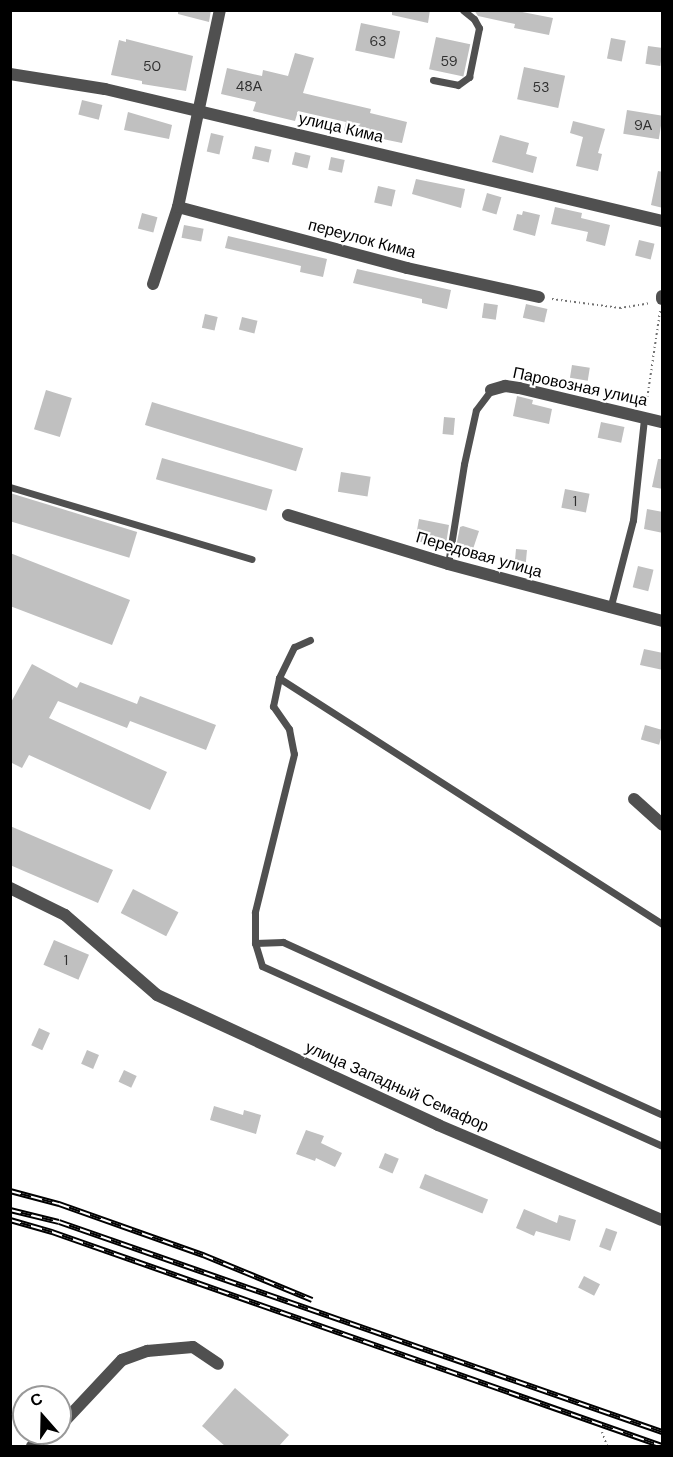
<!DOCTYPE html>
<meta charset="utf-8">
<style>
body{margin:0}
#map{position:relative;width:673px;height:1457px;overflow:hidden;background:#fff;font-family:"DM Sans",sans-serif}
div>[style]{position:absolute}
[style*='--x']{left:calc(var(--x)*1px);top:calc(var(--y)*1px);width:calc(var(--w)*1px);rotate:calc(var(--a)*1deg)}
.building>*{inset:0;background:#c0c0c0;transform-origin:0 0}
.path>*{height:2px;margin-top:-1px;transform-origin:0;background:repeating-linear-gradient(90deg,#727272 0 1.5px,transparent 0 4.5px)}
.lane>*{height:7px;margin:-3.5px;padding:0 3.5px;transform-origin:3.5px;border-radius:3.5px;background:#505050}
.street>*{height:12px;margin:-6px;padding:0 6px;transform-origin:6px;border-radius:6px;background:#505050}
.rail>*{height:6px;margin-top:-3px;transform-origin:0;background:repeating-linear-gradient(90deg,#fff 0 11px,#000 0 22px);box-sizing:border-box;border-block:2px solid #000}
span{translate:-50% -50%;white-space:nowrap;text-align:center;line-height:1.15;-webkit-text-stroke:4.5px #fff;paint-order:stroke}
.number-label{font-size:14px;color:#303030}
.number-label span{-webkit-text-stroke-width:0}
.street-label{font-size:16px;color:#000}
.frame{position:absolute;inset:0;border:12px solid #000;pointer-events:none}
.north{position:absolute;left:12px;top:1385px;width:60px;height:60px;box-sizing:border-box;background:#fff;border:2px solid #999;border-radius:50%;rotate:340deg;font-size:16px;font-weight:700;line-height:24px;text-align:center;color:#000}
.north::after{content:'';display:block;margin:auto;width:21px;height:27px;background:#000;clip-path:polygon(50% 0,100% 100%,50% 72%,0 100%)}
</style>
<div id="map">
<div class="building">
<i style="clip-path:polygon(178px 10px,211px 10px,209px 22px,178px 14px)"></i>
<i style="clip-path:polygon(392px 10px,430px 10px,428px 23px,392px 15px)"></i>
<i style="clip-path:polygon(474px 10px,512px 10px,553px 18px,549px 35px,514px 28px,515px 24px,478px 16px)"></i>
<i style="left:361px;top:23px;width:40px;height:28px;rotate:12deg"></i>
<i style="left:436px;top:37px;width:35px;height:33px;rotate:12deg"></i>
<i style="left:611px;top:38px;width:15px;height:21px;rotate:11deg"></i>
<i style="clip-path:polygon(126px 39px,193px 56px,186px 91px,142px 84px,142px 81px,111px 75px,119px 40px,126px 42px)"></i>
<i style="left:648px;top:46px;width:15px;height:18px;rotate:8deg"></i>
<i style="clip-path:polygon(295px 53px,314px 58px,303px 93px,371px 109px,370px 113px,407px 122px,402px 143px,344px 131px,346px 122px,298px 111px,295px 121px,253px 111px,256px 102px,221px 94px,227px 68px,262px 76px,263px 70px,288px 76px)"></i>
<i style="left:524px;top:67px;width:42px;height:33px;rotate:12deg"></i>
<i style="left:82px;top:100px;width:21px;height:15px;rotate:14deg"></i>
<i style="left:627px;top:110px;width:36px;height:24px;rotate:9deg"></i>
<i style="clip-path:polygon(128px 112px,172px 125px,169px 139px,124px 130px)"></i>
<i style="clip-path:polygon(573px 121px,605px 129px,598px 153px,602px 154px,598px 171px,576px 166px,583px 137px,570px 133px)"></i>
<i style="left:211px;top:133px;width:13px;height:19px;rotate:13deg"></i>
<i style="clip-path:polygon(500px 135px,529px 143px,526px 154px,537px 157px,533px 173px,492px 162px)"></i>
<i style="left:255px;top:146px;width:17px;height:13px;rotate:13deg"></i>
<i style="left:295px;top:152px;width:16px;height:13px;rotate:14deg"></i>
<i style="left:331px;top:157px;width:14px;height:13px;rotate:12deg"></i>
<i style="clip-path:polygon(658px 171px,663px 172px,663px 208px,651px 205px)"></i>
<i style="clip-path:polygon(416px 179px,465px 189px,461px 208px,412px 194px)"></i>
<i style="left:378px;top:186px;width:18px;height:17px;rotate:13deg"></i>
<i style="left:487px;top:193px;width:15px;height:18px;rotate:16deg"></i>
<i style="clip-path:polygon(555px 207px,582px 213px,581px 218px,610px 225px,605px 246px,586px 241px,588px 232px,551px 224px)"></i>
<i style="clip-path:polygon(523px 211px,540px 215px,535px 236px,513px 230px,517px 214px,522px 215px)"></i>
<i style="left:142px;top:213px;width:16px;height:16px;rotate:15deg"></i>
<i style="left:184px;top:225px;width:20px;height:13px;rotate:11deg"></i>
<i style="clip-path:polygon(228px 236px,327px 259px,323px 277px,300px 272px,301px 266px,225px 248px)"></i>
<i style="left:639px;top:240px;width:16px;height:16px;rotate:14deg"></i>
<i style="clip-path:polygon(357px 269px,451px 290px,447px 309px,422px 303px,422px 299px,353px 283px)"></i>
<i style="left:484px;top:303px;width:14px;height:15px;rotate:8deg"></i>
<i style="left:526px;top:304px;width:22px;height:14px;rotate:13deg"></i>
<i style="left:205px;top:314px;width:13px;height:14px;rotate:13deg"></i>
<i style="left:242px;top:317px;width:16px;height:13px;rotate:14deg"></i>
<i style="left:572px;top:365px;width:18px;height:13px;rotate:9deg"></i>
<i style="left:46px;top:390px;width:27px;height:41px;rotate:17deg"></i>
<i style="clip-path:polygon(517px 396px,533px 400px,532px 404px,552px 409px,549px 424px,513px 416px)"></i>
<i style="left:152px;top:402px;width:158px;height:24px;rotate:17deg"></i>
<i style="left:444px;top:417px;width:11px;height:17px;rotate:5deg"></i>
<i style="left:601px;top:422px;width:24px;height:16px;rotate:12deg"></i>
<i style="left:162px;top:458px;width:115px;height:22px;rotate:16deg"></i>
<i style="clip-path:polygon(658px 459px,663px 459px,663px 489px,652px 487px)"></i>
<i style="left:341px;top:472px;width:30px;height:20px;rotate:9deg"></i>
<i style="left:565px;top:489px;width:25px;height:19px;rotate:11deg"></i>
<i style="left:10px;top:493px;width:133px;height:27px;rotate:17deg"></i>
<i style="clip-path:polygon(647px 509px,663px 512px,663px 533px,644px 529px)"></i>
<i style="clip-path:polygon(419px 519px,449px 525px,446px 544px,443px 546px,415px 541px)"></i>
<i style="clip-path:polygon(463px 526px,479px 531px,472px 552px,456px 547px,460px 527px)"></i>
<i style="left:516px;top:549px;width:11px;height:18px;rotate:5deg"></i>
<i style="clip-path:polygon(10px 553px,130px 600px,112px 645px,10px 606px)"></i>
<i style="left:638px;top:566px;width:16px;height:22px;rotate:14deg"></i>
<i style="clip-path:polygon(644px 649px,663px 653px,663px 670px,640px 665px)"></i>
<i style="clip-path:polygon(32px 664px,77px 688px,80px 682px,137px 704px,140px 696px,216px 725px,206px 750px,130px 721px,127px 728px,58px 701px,49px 718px,167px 772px,150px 810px,29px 755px,22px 768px,10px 762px,10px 704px)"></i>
<i style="left:645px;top:725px;width:19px;height:15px;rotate:16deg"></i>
<i style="clip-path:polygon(10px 826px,113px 870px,98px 903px,10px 865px)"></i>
<i style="left:133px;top:889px;width:51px;height:27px;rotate:27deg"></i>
<i style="left:54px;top:940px;width:38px;height:27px;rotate:23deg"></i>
<i style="left:39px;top:1028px;width:12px;height:19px;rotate:24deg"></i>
<i style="left:87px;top:1050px;width:13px;height:15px;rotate:23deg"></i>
<i style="left:124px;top:1070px;width:14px;height:13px;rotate:25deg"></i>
<i style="clip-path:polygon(214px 1106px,243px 1115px,244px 1110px,261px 1115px,256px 1134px,210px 1120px)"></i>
<i style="clip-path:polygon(306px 1130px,324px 1136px,321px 1143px,342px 1153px,335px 1167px,316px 1158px,315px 1161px,296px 1154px)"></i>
<i style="left:385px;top:1153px;width:15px;height:16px;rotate:23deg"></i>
<i style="left:425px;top:1174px;width:68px;height:15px;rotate:22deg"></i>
<i style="clip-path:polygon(524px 1209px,557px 1223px,559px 1215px,576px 1220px,570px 1241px,536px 1231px,534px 1236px,516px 1228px)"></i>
<i style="left:606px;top:1228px;width:12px;height:20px;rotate:20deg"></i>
<i style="left:584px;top:1276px;width:18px;height:13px;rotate:27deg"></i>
<i style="clip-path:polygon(235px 1388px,289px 1435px,279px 1446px,225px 1446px,202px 1426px)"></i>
</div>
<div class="path">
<i style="--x:552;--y:299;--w:69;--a:7.5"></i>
<i style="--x:620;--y:308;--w:30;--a:-9"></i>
<i style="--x:646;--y:406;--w:96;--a:-81.6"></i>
<i style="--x:602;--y:1432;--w:15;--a:70"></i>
</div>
<div class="lane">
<i style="--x:433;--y:80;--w:25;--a:11"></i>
<i style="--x:458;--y:85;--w:14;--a:-36"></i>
<i style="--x:469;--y:77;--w:50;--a:-78.5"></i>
<i style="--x:479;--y:28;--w:10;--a:-119"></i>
<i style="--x:474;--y:19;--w:14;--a:-141"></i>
<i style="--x:10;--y:487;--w:252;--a:16.6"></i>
<i style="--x:448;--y:564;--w:101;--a:-80.9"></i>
<i style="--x:464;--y:464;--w:55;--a:-77.5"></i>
<i style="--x:476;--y:410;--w:25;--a:-53"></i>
<i style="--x:610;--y:609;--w:92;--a:-75.5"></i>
<i style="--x:633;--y:520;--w:103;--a:-83.8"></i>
<i style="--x:310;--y:640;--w:17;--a:156"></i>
<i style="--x:294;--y:647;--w:34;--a:116"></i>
<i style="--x:279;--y:678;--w:29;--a:102"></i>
<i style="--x:273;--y:706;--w:28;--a:55"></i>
<i style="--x:289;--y:729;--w:25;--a:79"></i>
<i style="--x:294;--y:754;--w:163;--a:103.9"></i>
<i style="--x:255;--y:912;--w:31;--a:90"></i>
<i style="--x:255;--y:943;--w:24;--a:73"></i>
<i style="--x:262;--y:966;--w:439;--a:24.2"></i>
<i style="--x:279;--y:678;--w:455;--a:32.7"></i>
<i style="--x:255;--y:943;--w:28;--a:-2"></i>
<i style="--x:283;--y:942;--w:417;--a:24.5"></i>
</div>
<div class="street">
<i style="--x:10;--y:74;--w:96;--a:9"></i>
<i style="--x:105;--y:89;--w:572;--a:13.33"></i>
<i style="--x:178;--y:207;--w:237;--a:14.9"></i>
<i style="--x:407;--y:268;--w:135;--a:12.4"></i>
<i style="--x:153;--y:284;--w:81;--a:-72"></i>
<i style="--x:178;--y:207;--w:201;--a:-78"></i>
<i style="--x:662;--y:299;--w:3;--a:-90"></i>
<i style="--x:491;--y:390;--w:15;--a:-16"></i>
<i style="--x:505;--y:386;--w:14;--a:8"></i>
<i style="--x:519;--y:388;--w:147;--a:13.4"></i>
<i style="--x:288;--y:515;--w:167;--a:17"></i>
<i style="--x:448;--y:564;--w:221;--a:14.9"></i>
<i style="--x:634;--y:799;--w:38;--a:42"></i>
<i style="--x:10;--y:888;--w:61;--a:26.1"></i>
<i style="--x:65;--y:915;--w:122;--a:41"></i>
<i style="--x:157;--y:995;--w:310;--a:24.8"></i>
<i style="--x:438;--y:1125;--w:243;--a:23"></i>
<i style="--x:60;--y:1426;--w:91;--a:-46.8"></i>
<i style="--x:122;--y:1360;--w:27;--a:-20"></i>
<i style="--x:147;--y:1351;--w:46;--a:-5"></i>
<i style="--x:193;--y:1347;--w:30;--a:34"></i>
<i style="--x:32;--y:1446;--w:22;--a:-36"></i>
</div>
<div class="rail">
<i style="--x:10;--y:1191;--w:51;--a:14.9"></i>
<i style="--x:59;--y:1204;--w:153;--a:19.5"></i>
<i style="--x:203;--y:1255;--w:118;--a:22.4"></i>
<i style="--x:10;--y:1210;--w:50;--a:13.8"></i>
<i style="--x:59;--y:1222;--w:639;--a:19.2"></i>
<i style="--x:10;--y:1220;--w:44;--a:15.9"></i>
<i style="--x:52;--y:1232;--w:646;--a:19.33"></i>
</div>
<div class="number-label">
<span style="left:378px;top:41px">63</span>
<span style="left:449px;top:61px">59</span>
<span style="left:152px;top:66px">50</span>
<span style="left:249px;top:86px">48А</span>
<span style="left:541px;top:87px">53</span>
<span style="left:643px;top:125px">9А</span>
<span style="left:575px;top:501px">1</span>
<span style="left:66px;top:960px">1</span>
</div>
<div class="street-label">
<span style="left:341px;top:128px;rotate:13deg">улица Кима</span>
<span style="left:362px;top:239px;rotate:15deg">переулок Кима</span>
<span style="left:580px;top:387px;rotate:12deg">Паровозная улица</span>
<span style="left:479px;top:555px;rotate:16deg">Передовая улица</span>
<span style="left:397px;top:1087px;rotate:24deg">улица Западный Семафор</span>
</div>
<div class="frame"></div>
<div class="north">С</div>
</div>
